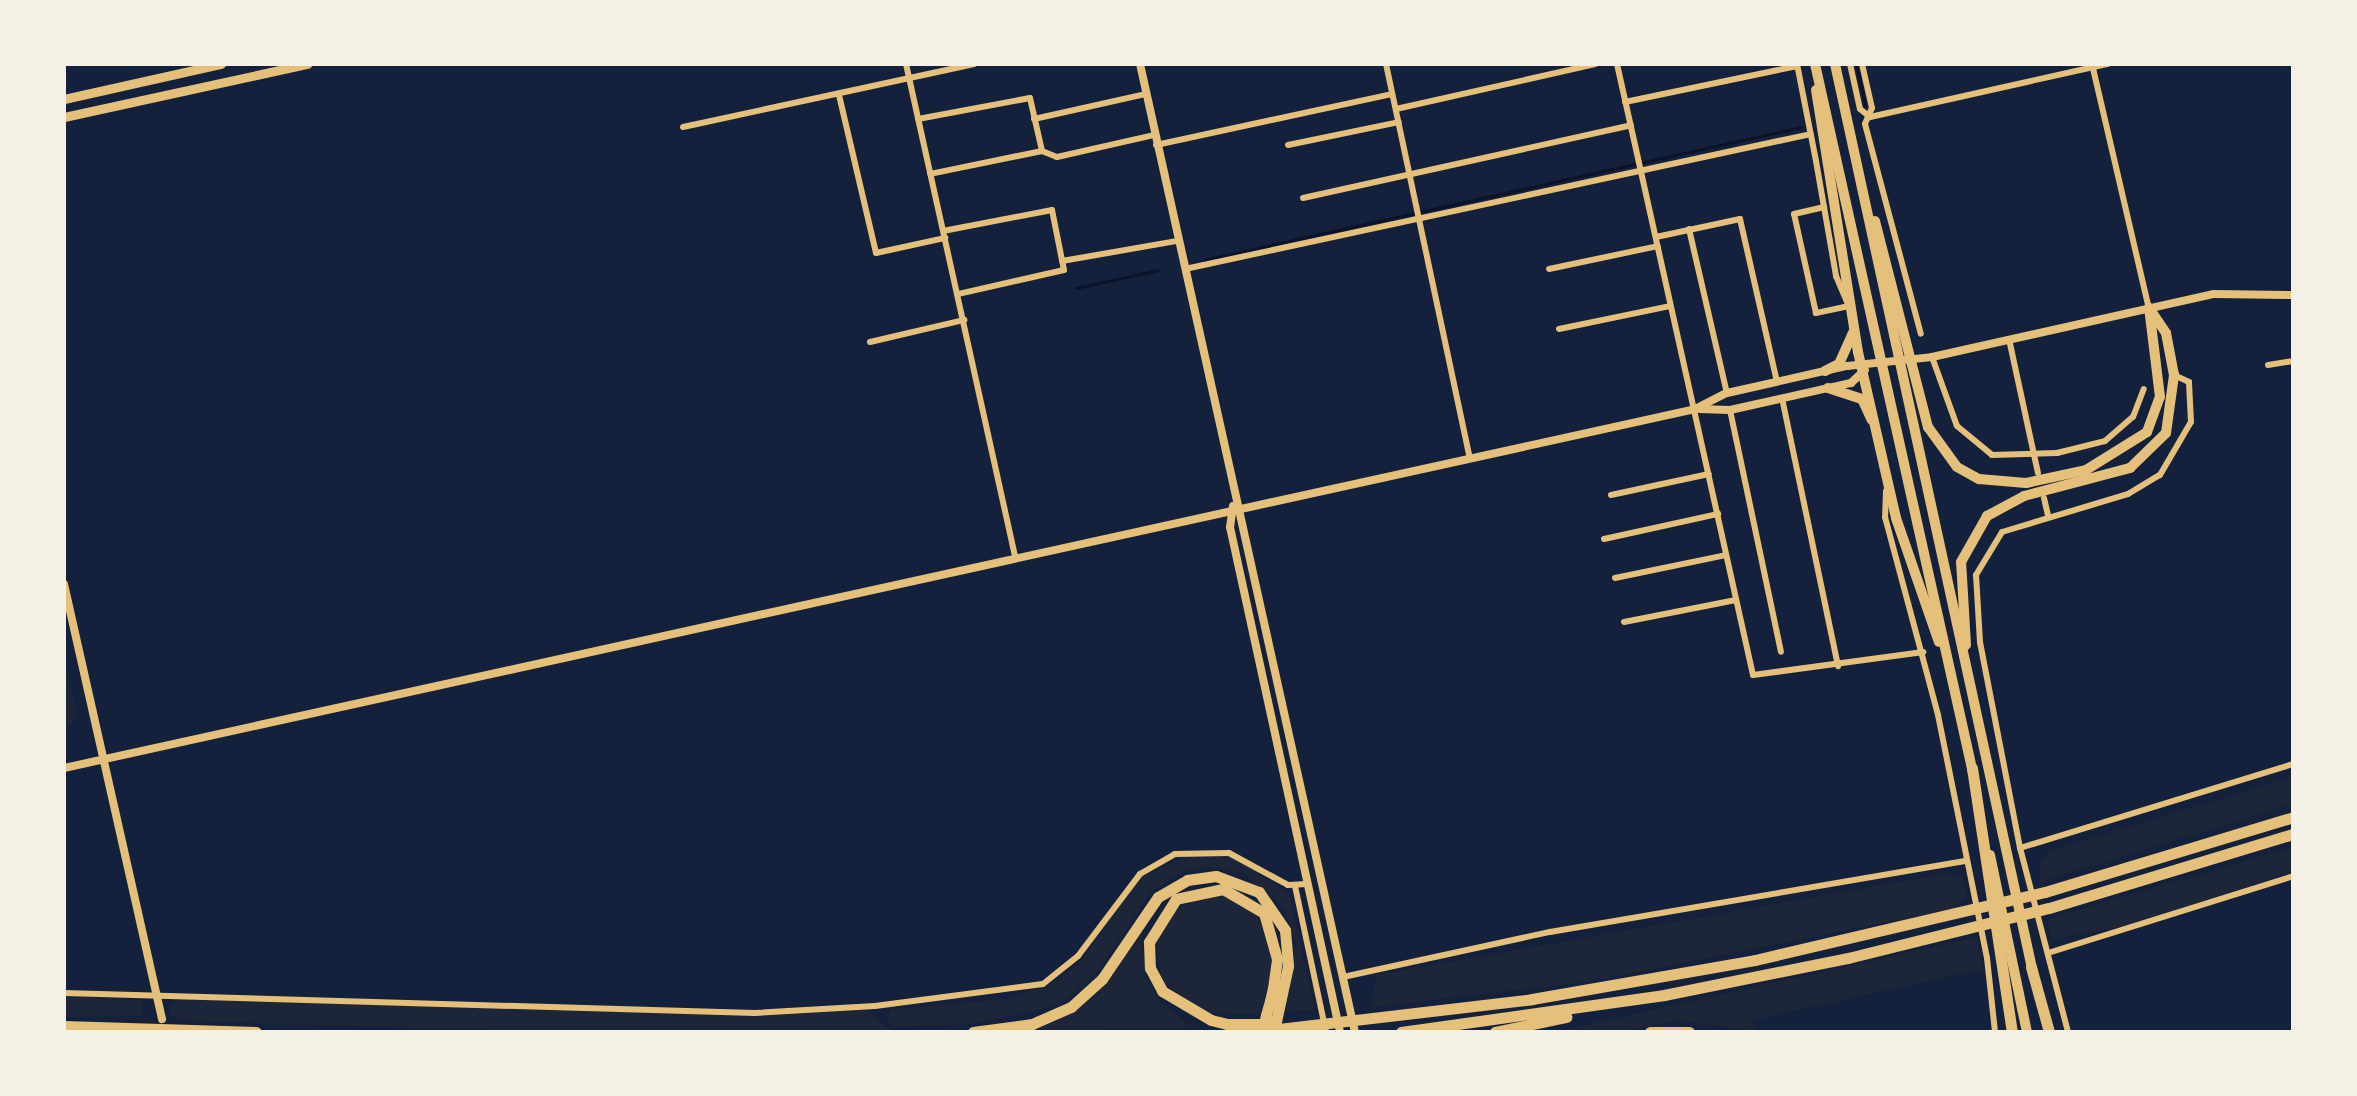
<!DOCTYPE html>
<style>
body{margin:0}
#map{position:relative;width:2357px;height:1096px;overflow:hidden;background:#14213d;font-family:Mulish,sans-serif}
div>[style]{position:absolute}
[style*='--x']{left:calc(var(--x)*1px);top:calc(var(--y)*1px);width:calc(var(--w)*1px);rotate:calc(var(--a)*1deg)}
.green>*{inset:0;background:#1d2539}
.stream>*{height:3px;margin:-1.5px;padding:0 1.5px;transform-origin:1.5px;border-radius:1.5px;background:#0b132b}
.minor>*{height:6px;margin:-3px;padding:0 3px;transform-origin:3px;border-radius:3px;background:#e5c07b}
.tertiary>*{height:8px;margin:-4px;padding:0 4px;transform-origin:4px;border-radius:4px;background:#e5c07b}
.secondary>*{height:9px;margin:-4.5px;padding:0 4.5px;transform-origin:4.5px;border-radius:4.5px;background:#e5c07b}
.trunk>*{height:10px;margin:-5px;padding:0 5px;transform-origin:5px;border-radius:5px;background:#e5c07b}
.motorway>*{height:11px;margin:-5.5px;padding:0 5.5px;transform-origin:5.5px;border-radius:5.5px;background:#e5c07b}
span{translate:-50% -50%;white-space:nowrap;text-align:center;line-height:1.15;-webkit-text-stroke:8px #f6f1e7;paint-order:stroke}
.frame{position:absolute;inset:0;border:66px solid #f6f1e7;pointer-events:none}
</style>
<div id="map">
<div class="green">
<i style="clip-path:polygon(64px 659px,77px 715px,64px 733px)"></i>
<i style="clip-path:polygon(2293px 777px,2293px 804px,2040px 882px,2039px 864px,2049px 851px)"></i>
<i style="clip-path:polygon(2293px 847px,2293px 871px,2133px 925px,2052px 939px,2047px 919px)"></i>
<i style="clip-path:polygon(1203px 849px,1231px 856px,1289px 894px,1315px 1009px,1286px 1012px,1296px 944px,1284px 908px,1245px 874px,1210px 867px,1187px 870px,1152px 891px,1096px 974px,1061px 1005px,972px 1024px,892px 1027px,887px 1020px,890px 1009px,1008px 999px,1055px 982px,1079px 963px,1141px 877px)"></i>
<i style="clip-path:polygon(1944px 874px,1963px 877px,1967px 895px,1957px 908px,1588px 982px,1370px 1007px,1377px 975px)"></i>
<i style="clip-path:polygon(1212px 893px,1230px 896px,1259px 916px,1273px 951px,1265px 1015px,1198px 1012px,1162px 981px,1155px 942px,1171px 912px)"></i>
<i style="clip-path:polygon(1142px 929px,1145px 976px,1160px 1001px,1193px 1028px,1023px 1032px,1058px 1021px,1098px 994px)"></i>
<i style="clip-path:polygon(1977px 937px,1983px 969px,1751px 1020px,1757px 1032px,1678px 1020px,1625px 1032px,1555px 1032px)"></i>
<i style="clip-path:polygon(64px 995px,141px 1001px,143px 1016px,64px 1017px)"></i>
<i style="clip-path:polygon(178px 999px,745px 1015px,866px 1009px,890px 1030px,554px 1032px,191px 1021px,171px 1017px,168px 1008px)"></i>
</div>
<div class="stream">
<i style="--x:1856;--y:64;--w:42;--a:77.6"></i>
<i style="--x:1204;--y:260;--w:612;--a:-12.56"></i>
<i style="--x:1076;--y:288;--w:84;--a:-12.4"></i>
</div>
<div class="minor">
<i style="--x:906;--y:64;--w:504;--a:77.51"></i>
<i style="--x:1386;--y:64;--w:403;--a:78"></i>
<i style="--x:1617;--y:64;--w:626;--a:77.45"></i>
<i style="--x:1753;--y:675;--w:172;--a:-7.7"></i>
<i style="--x:1797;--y:64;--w:99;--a:78.9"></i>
<i style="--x:1816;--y:161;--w:117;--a:80.1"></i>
<i style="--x:1836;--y:276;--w:33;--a:67"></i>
<i style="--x:1849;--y:306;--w:34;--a:168"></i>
<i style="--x:1816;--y:313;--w:101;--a:-102.5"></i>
<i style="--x:1794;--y:214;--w:31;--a:-13"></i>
<i style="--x:1850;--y:64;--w:46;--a:77.5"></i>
<i style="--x:1860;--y:109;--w:13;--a:39"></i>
<i style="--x:1870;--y:117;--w:244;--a:-12.6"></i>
<i style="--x:1862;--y:64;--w:45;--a:77.2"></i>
<i style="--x:1872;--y:108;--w:17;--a:114"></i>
<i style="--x:1865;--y:124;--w:217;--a:75.1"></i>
<i style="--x:2092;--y:64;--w:251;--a:76.9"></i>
<i style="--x:839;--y:95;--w:162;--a:76.8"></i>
<i style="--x:876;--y:253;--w:71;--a:-12.3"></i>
<i style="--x:1625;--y:102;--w:176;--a:-11.8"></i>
<i style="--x:1396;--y:109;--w:204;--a:-12.7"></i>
<i style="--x:918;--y:119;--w:114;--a:-10.6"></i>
<i style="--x:1030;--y:98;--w:54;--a:77.2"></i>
<i style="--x:1042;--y:151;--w:114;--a:168.4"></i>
<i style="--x:1034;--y:119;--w:115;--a:-12.6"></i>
<i style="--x:683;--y:127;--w:298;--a:-12.2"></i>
<i style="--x:1156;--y:145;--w:241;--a:-12.2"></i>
<i style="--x:1288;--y:145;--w:113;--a:-11.7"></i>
<i style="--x:1042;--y:151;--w:16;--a:22"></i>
<i style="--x:1057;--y:157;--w:99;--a:-12.8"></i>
<i style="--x:1303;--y:198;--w:336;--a:-12.5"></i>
<i style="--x:1689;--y:229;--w:168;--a:77"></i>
<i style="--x:943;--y:231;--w:111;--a:-10.9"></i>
<i style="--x:1052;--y:210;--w:61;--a:78.7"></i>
<i style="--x:1064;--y:270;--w:109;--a:167.2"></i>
<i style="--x:1656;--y:237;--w:86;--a:-12.1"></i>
<i style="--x:1740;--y:219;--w:167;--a:77.2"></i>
<i style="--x:1062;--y:261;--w:117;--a:-9.9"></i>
<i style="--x:1185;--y:269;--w:640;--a:-12.17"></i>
<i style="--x:1549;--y:269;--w:111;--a:-11.9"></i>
<i style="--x:1559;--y:329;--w:113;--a:-11.7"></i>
<i style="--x:2009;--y:339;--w:137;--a:77.8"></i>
<i style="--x:870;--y:342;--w:97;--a:-13.2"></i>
<i style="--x:1932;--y:357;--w:73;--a:70.1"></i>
<i style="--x:1957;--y:426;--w:45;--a:39.6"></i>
<i style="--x:1992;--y:455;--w:65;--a:-1.8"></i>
<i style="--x:2057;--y:453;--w:49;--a:-14"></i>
<i style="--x:2105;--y:441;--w:37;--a:-41"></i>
<i style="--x:2133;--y:417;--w:30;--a:-69"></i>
<i style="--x:2268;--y:365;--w:25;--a:-9"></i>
<i style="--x:1782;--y:398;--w:274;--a:78.2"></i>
<i style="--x:1730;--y:410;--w:247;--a:78.1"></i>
<i style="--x:1886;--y:491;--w:26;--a:92"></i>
<i style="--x:1885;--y:517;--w:205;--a:75"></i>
<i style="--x:1938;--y:715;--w:248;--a:78.6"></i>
<i style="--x:1987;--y:958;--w:74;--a:83.8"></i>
<i style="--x:1611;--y:495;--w:100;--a:-12.1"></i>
<i style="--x:2044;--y:498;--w:18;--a:77"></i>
<i style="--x:1604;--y:539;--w:117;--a:-12.4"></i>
<i style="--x:1615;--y:578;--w:113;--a:-11.7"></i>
<i style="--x:1624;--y:622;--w:114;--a:-11.1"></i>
<i style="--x:2020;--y:848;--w:286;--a:-17.1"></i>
<i style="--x:1295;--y:886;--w:149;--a:78"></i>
<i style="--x:2048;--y:953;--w:257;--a:-17.4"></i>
<i style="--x:1343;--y:977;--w:212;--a:-12.3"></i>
<i style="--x:1550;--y:932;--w:421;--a:-9.7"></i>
<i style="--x:64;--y:993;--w:691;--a:1.66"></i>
<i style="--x:755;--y:1013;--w:120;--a:-3.3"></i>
<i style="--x:875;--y:1006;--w:169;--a:-7.5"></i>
<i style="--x:1043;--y:984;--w:45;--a:-38.7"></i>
<i style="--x:1078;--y:956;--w:103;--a:-52.9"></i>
<i style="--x:1140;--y:874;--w:40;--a:-29.7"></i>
<i style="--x:1175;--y:854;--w:54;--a:-1.1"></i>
<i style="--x:1229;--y:853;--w:67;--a:28.5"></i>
<i style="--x:1288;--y:885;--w:19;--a:-3"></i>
<i style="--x:2068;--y:1032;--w:190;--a:-104.6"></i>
<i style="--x:2020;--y:848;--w:210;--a:-101"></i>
<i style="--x:1980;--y:642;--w:67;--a:-93.4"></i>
<i style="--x:1976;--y:575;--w:50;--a:-58.8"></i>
<i style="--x:2002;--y:532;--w:132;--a:-16.8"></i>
<i style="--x:2128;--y:494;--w:37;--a:-31"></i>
<i style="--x:2160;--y:475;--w:61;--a:-59.7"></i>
<i style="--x:2191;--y:422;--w:40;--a:-92.9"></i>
<i style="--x:2189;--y:382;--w:17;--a:-155"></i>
</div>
<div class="tertiary">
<i style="--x:1140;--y:64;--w:992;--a:77.48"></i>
<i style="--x:1699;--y:409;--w:31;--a:2"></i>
<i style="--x:1730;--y:410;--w:124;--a:-12.6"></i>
<i style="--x:1851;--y:383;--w:19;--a:-43"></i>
<i style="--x:1233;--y:506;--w:21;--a:98"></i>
<i style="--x:1230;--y:527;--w:517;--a:77.71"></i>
<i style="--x:64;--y:584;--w:446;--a:77.3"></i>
<i style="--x:64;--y:768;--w:1670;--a:-12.41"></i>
<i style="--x:1695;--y:409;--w:36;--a:-27"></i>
<i style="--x:1727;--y:393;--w:123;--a:-12.7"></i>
<i style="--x:1847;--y:366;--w:85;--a:-6"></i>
<i style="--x:1932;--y:357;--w:289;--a:-12.6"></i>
<i style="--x:2214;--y:294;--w:79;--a:0.7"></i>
</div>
<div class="secondary">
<i style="--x:64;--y:99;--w:161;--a:-12.6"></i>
<i style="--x:64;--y:117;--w:249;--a:-12.3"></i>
</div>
<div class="trunk">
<i style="--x:1815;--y:64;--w:726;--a:77.44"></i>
<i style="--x:1835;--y:64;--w:930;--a:77.71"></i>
<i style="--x:1816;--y:90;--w:265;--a:80.9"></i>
<i style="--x:1858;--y:352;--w:170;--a:77.1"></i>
<i style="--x:1896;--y:518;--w:131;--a:70.9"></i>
<i style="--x:1875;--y:221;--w:213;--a:75.6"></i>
<i style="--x:1928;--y:427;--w:49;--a:54.1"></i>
<i style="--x:1957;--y:467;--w:25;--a:29"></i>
<i style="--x:1979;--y:479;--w:47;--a:4.9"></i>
<i style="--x:2026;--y:483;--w:61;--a:-12.2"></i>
<i style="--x:2086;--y:470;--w:72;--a:-31.9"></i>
<i style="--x:2147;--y:432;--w:37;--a:-70"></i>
<i style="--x:2160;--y:397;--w:90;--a:-97"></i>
<i style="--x:1825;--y:371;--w:16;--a:-27"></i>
<i style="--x:1839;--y:364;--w:34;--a:-66"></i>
<i style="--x:1828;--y:388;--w:36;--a:18"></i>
<i style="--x:1862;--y:399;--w:23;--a:65"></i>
<i style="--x:1966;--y:645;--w:83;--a:-93.4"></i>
<i style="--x:1961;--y:562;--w:53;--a:-60.5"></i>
<i style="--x:1987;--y:516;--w:42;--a:-28.4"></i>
<i style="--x:2024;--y:496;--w:110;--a:-14.8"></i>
<i style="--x:2130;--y:468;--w:50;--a:-44.2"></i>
<i style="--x:2166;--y:433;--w:59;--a:-82.1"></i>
<i style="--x:2174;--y:375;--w:43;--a:-100.8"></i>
<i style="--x:2166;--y:333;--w:29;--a:-124"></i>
<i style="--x:1990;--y:855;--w:181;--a:78.2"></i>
</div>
<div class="motorway">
<i style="--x:1972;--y:768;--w:267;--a:81.4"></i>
<i style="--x:2031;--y:967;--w:67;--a:74.5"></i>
<i style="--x:64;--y:1026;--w:192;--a:1.8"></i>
<i style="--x:973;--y:1032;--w:60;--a:-7.7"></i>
<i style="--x:1032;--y:1024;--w:43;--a:-23.6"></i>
<i style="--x:1071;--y:1007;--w:42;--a:-42.1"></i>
<i style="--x:1102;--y:979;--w:99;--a:-55.7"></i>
<i style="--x:1158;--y:897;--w:34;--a:-30"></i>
<i style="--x:1187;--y:880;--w:29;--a:-8"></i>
<i style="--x:1216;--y:876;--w:46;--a:20.4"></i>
<i style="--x:1259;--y:892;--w:46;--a:55.6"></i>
<i style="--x:1285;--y:930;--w:36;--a:85"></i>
<i style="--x:1288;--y:966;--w:66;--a:102.2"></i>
<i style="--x:1253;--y:1032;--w:281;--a:-6.7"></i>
<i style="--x:1532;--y:999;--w:226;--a:-9.9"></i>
<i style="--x:1755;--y:960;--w:298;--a:-13.2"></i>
<i style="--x:2045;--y:892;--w:259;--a:-16.8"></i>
<i style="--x:1262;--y:1032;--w:4;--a:-76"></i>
<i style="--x:1263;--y:1028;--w:13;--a:-77"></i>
<i style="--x:1266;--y:1015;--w:15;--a:-74"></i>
<i style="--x:1270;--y:1001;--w:13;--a:-77"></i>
<i style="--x:1273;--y:988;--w:29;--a:-82"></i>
<i style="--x:1277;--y:959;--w:48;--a:-105.8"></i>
<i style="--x:1264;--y:913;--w:48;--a:-149.7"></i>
<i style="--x:1223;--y:889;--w:48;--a:168"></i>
<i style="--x:1176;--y:899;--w:51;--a:122.1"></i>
<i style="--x:1149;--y:942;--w:26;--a:88"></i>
<i style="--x:1150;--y:968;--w:26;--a:62"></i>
<i style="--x:1162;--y:991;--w:57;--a:30.6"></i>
<i style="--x:1211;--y:1020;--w:16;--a:14"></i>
<i style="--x:1227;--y:1024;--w:35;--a:0"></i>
<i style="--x:1262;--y:1024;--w:8;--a:-7"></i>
<i style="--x:1401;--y:1032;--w:266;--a:-8"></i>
<i style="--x:1664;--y:995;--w:188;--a:-11.4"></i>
<i style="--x:1848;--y:958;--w:207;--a:-14"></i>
<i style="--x:2049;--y:908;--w:255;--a:-16.9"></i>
<i style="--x:1495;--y:1032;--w:73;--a:-11.9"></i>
<i style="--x:1650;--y:1032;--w:39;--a:0"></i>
</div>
<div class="frame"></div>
</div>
